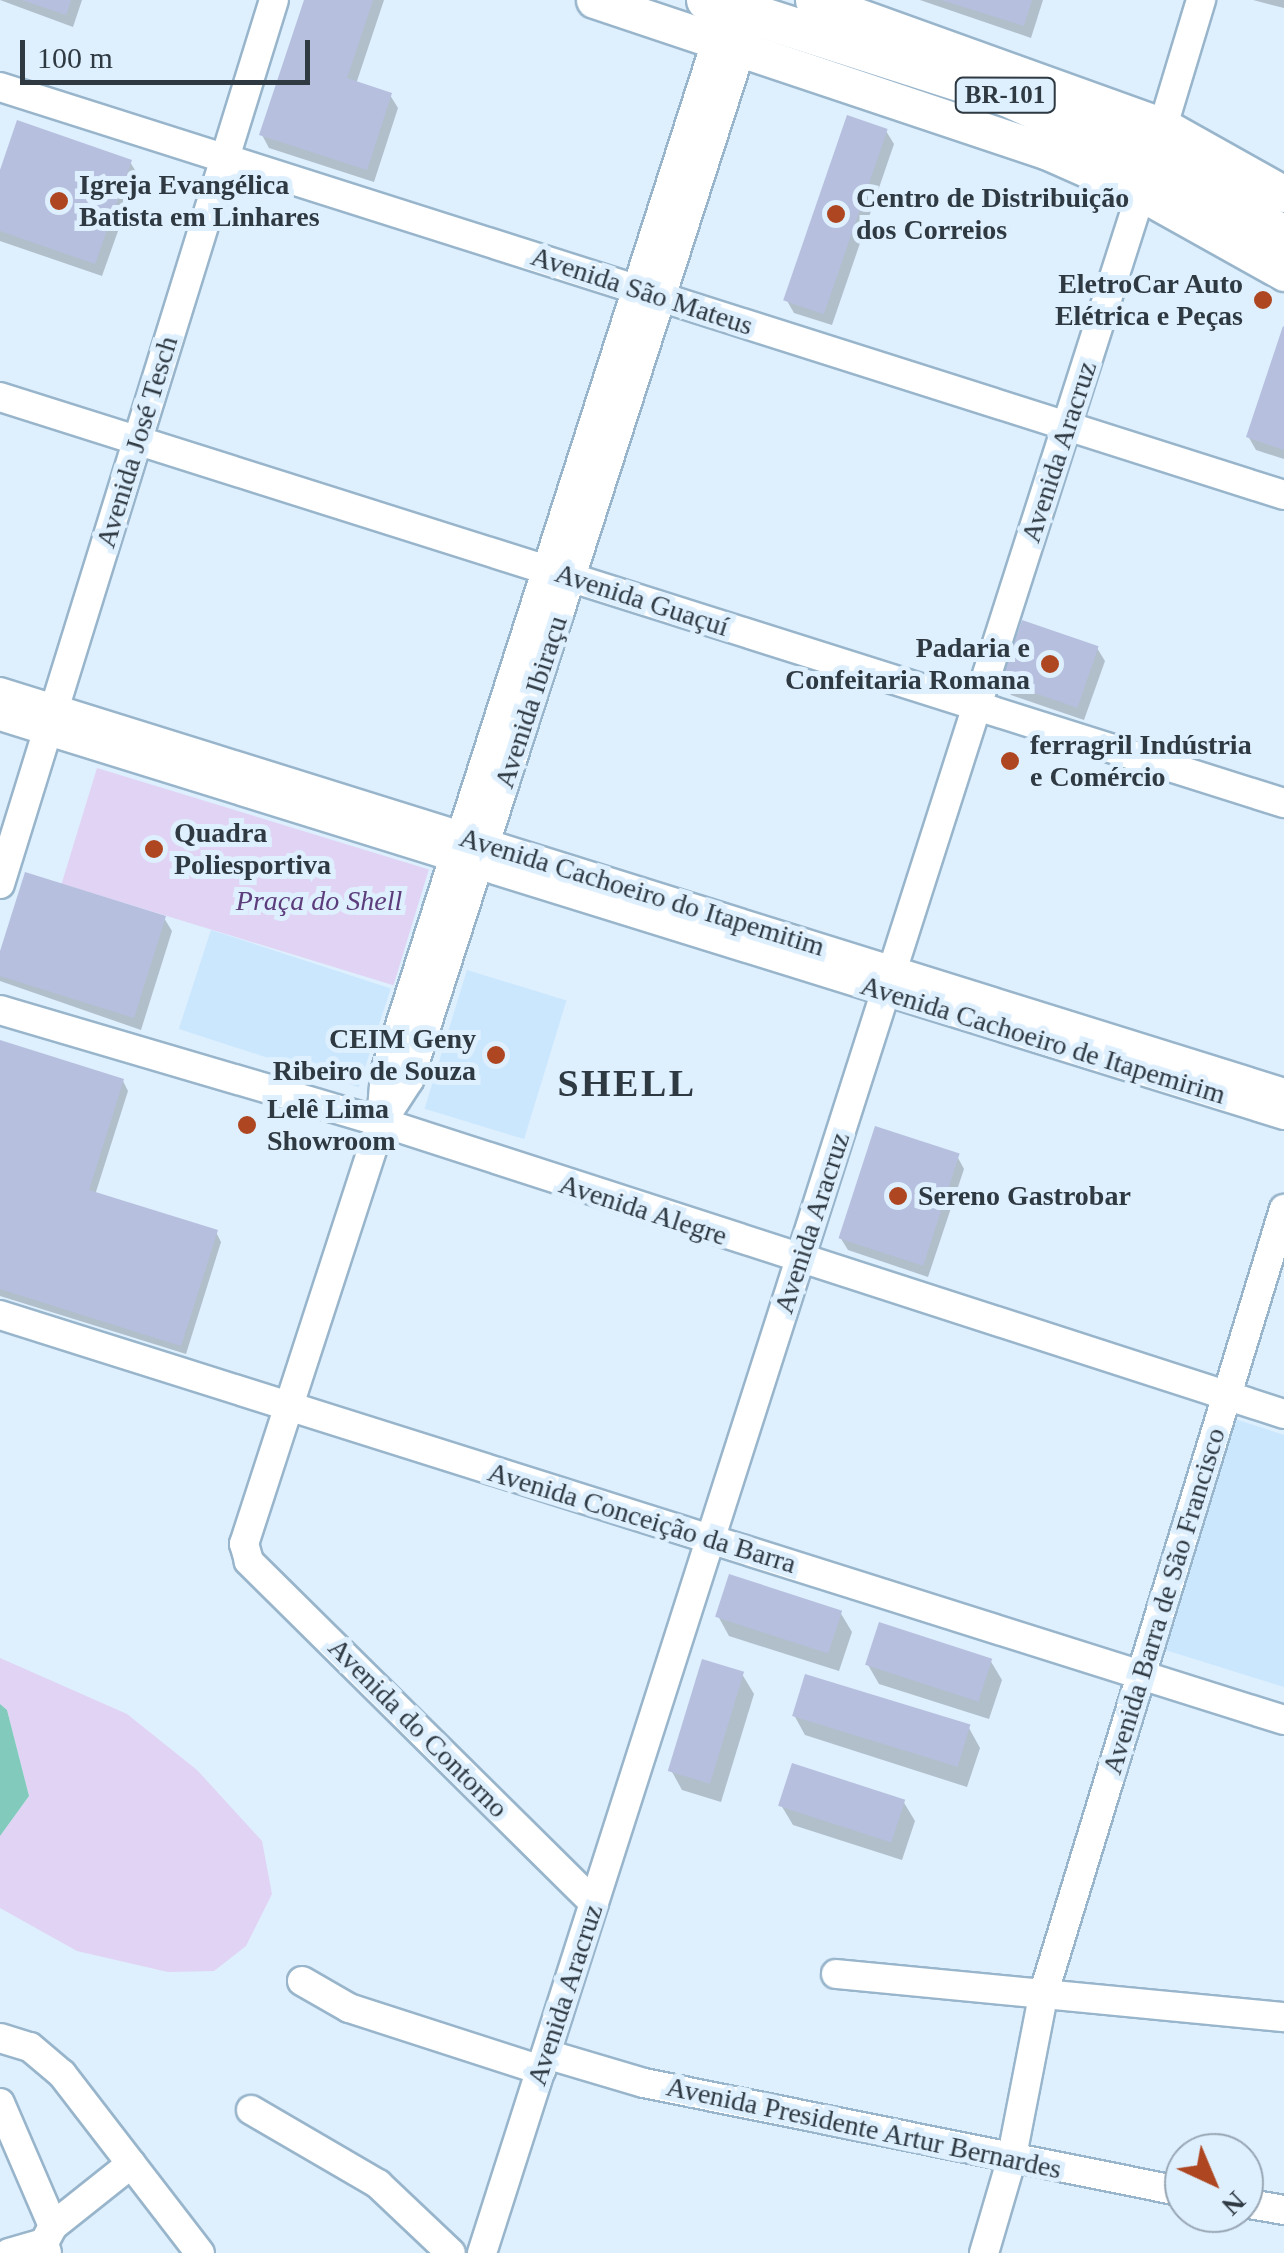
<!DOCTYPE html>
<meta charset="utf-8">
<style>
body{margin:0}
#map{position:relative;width:1284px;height:2253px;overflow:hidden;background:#deeffe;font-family:Georgia,serif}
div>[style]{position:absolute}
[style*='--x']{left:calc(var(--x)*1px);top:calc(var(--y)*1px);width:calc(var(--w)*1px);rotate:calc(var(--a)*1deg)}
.built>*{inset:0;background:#cae7fe;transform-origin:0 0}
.green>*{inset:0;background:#e1d3f4;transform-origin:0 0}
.water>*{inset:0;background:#82cabb}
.shadow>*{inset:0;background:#0003}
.building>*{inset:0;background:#b6bfde;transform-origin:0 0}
.roads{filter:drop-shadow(2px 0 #98b5cb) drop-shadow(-2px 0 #98b5cb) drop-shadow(0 2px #98b5cb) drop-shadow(0 -2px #98b5cb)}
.minor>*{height:28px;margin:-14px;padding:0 14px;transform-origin:14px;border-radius:14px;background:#fff}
.major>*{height:35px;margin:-17.5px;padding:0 17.5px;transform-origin:17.5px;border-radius:17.5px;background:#fff}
.highway>*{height:40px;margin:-20px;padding:0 20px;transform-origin:20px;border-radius:20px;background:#fff}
.dots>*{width:28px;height:28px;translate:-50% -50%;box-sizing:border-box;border:5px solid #deeffe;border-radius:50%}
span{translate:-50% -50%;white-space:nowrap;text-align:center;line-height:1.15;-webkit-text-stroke:10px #deeffe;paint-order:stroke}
.shield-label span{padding:2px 8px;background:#deeffe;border:2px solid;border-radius:8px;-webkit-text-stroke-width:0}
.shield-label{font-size:25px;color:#2e3942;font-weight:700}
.poi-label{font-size:28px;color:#2e3942;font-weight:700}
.left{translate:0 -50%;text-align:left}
.right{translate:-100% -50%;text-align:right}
.street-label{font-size:28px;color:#2e3942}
.park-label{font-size:28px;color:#5c3d7c;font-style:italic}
.district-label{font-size:38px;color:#2e3942;font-weight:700;letter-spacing:2.5px}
.north{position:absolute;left:1164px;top:2133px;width:100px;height:100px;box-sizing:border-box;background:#deeffe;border:2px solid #98a6b3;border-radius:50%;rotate:136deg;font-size:28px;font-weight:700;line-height:40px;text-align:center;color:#2e3942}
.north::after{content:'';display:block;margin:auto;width:35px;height:45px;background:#ae4721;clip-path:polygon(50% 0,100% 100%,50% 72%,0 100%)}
.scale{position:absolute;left:20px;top:40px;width:290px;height:45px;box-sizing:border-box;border:5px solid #2e3942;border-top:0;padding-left:12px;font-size:30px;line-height:35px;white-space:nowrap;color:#2e3942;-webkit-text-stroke:8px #deeffe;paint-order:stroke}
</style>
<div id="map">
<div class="built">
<i style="left:211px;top:930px;width:189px;height:104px;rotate:18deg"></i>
<i style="left:467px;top:970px;width:104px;height:145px;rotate:17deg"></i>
<i style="clip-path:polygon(1235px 1419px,1284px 1435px,1284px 1687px,1162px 1649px)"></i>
</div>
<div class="green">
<i style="left:97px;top:768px;width:347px;height:121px;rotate:17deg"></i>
<i style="clip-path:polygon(0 1658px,127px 1714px,197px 1770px,262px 1841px,272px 1894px,246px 1946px,214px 1971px,168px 1972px,77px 1951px,0 1908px,0 1836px,29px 1796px,7px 1710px,0 1704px)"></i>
</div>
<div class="water">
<i style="clip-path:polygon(0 1704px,7px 1710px,29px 1796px,0 1836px)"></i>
</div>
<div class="shadow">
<i style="clip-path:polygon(0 0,82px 0,73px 27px)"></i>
<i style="clip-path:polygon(306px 0,384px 0,356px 84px,390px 95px,398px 108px,374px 182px,269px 148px,262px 135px)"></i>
<i style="clip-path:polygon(920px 0,1043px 0,1031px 38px)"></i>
<i style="clip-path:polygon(1253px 0,1284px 0,1284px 8px)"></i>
<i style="clip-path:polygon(886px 131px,894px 144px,832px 325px,794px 313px,786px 299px)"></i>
<i style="clip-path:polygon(130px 162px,138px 175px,102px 276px,0 241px,0 178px)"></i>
<i style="clip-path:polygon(1284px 332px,1284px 459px,1256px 450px,1248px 436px)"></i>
<i style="clip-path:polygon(1097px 648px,1105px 661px,1084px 720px,1011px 695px,1003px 682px)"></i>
<i style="clip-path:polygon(164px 918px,172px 931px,141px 1030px,0 981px,0 960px)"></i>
<i style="clip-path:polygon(0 1043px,123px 1081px,128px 1091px,95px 1195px,216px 1232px,221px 1242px,186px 1354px,0 1296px)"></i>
<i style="clip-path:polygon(957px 1156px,964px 1169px,928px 1277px,848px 1250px,840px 1237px)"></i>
<i style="clip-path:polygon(840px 1612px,852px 1632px,839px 1671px,729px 1636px,718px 1616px)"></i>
<i style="clip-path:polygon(990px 1660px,1002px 1680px,989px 1719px,879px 1684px,868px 1665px)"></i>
<i style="clip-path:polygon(742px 1674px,754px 1694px,721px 1802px,682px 1790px,671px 1770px)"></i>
<i style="clip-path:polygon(794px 1715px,969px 1728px,980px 1748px,967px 1787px,805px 1735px)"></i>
<i style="clip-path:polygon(903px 1801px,915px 1821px,902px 1860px,793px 1825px,781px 1805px)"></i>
</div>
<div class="building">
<i style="clip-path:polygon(22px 0,71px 0,66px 15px)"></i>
<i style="clip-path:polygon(304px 0,373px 0,347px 78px,392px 93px,367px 170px,259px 135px)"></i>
<i style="clip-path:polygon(941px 0,1032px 0,1024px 26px)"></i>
<i style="left:847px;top:115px;width:43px;height:196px;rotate:19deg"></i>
<i style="clip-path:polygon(17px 120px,132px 160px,95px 264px,0 231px,0 170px)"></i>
<i style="clip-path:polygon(1283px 326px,1284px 327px,1284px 450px,1246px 437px)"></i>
<i style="left:1022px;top:620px;width:81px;height:65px;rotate:19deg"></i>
<i style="clip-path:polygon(25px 872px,166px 916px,134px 1018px,0 976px,0 951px)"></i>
<i style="clip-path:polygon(0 1040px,124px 1079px,89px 1190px,218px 1230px,181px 1346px,0 1289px)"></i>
<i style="left:875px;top:1126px;width:89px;height:118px;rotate:18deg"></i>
<i style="left:729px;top:1574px;width:119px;height:45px;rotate:18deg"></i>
<i style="left:879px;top:1622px;width:119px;height:45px;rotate:18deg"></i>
<i style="left:702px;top:1659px;width:44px;height:117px;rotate:17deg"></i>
<i style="left:805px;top:1674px;width:173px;height:44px;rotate:17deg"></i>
<i style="left:792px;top:1763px;width:119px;height:45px;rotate:18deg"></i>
</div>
<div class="roads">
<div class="minor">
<i style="--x:0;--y:87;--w:1347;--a:17.63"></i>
<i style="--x:1163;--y:126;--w:132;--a:-73.2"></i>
<i style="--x:0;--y:397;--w:1347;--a:17.55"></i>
<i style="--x:0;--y:692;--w:1345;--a:17.34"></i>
<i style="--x:0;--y:716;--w:1345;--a:17.26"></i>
<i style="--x:0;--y:884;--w:925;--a:-72.78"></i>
<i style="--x:0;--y:1010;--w:397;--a:16.4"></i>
<i style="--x:381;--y:1122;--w:949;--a:17.92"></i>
<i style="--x:383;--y:1120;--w:48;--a:-57"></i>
<i style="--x:409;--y:1080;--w:1086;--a:-72.15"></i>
<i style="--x:0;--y:1315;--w:1346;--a:17.51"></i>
<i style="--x:594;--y:1903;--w:486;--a:-135.3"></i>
<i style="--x:249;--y:1561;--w:18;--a:-106"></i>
<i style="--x:244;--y:1544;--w:444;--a:-72"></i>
<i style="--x:381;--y:1122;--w:50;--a:-85.4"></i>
<i style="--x:385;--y:1072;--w:1085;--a:-72.18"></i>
<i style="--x:836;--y:1974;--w:450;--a:5.5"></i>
<i style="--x:302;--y:1981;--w:54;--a:29.9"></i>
<i style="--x:349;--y:2008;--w:202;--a:17.9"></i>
<i style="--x:0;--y:2038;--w:31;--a:17"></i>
<i style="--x:30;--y:2047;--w:42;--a:40.2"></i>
<i style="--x:62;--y:2074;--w:226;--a:52.4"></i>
<i style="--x:546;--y:2054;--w:102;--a:16.5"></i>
<i style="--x:644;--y:2083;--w:551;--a:11.41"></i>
<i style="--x:0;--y:2103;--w:134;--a:66.7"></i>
<i style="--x:53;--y:2226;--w:19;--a:118"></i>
<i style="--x:44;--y:2243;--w:10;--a:73"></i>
<i style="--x:251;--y:2110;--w:147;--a:30.2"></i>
<i style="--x:378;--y:2184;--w:100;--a:43.4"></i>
<i style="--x:1244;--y:2203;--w:41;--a:9.9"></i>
<i style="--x:53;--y:2226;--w:100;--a:-38.5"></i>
<i style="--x:9;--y:2253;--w:36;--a:-16"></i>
<i style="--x:482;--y:2253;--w:2163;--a:-72.26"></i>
<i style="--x:984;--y:2253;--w:96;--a:-73.6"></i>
<i style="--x:1011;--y:2161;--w:172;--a:-79"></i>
<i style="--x:1044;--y:1992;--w:819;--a:-72.96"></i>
</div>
<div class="major">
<i style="--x:594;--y:0;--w:477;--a:18.5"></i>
<i style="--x:1046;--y:151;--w:104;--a:23.9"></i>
<i style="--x:1141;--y:193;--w:164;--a:29.2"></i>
<i style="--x:813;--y:0;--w:372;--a:19.8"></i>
<i style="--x:1163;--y:126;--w:139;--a:29.3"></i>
</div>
<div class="highway">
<i style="--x:707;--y:0;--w:317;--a:17.8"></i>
<i style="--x:1009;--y:97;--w:162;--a:24.5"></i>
<i style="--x:1156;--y:164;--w:147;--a:29.4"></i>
</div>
</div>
<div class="dots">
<i style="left:59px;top:201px;background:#ae4721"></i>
<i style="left:836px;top:214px;background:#ae4721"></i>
<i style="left:1263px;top:300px;background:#ae4721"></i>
<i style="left:1050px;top:664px;background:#ae4721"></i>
<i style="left:1010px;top:761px;background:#ae4721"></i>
<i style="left:154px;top:849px;background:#ae4721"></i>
<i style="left:496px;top:1055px;background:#ae4721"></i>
<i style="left:247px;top:1125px;background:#ae4721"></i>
<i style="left:898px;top:1196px;background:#ae4721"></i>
</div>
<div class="shield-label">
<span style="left:1005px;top:95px">BR-101</span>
</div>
<div class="poi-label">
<span class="left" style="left:79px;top:201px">Igreja Evangélica<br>Batista em Linhares</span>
<span class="left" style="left:856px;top:214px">Centro de Distribuição<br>dos Correios</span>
<span class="right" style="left:1243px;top:300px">EletroCar Auto<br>Elétrica e Peças</span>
<span class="right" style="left:1030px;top:664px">Padaria e<br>Confeitaria Romana</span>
<span class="left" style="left:1030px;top:761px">ferragril Indústria<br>e Comércio</span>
<span class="left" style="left:174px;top:849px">Quadra<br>Poliesportiva</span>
<span class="right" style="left:476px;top:1055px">CEIM Geny<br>Ribeiro de Souza</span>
<span class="left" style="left:267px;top:1125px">Lelê Lima<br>Showroom</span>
<span class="left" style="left:918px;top:1196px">Sereno Gastrobar</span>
</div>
<div class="street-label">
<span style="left:642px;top:291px;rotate:18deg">Avenida São Mateus</span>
<span style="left:137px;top:442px;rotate:-73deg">Avenida José Tesch</span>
<span style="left:1059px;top:452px;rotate:-72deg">Avenida Aracruz</span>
<span style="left:642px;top:600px;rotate:18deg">Avenida Guaçuí</span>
<span style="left:531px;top:702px;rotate:-72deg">Avenida Ibiraçu</span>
<span style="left:642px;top:892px;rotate:17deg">Avenida Cachoeiro do Itapemitim</span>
<span style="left:1043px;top:1040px;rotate:17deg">Avenida Cachoeiro de Itapemirim</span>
<span style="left:643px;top:1210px;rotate:18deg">Avenida Alegre</span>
<span style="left:812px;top:1223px;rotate:-72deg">Avenida Aracruz</span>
<span style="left:642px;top:1518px;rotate:17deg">Avenida Conceição da Barra</span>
<span style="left:1164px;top:1601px;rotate:-73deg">Avenida Barra de São Francisco</span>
<span style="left:418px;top:1728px;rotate:45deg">Avenida do Contorno</span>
<span style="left:565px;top:1995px;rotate:-72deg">Avenida Aracruz</span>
<span style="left:864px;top:2128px;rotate:12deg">Avenida Presidente Artur Bernardes</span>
</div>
<div class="park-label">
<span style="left:319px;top:901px">Praça do Shell</span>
</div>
<div class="district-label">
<span style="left:627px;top:1084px">SHELL</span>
</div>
<div class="north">N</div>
<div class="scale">100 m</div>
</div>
